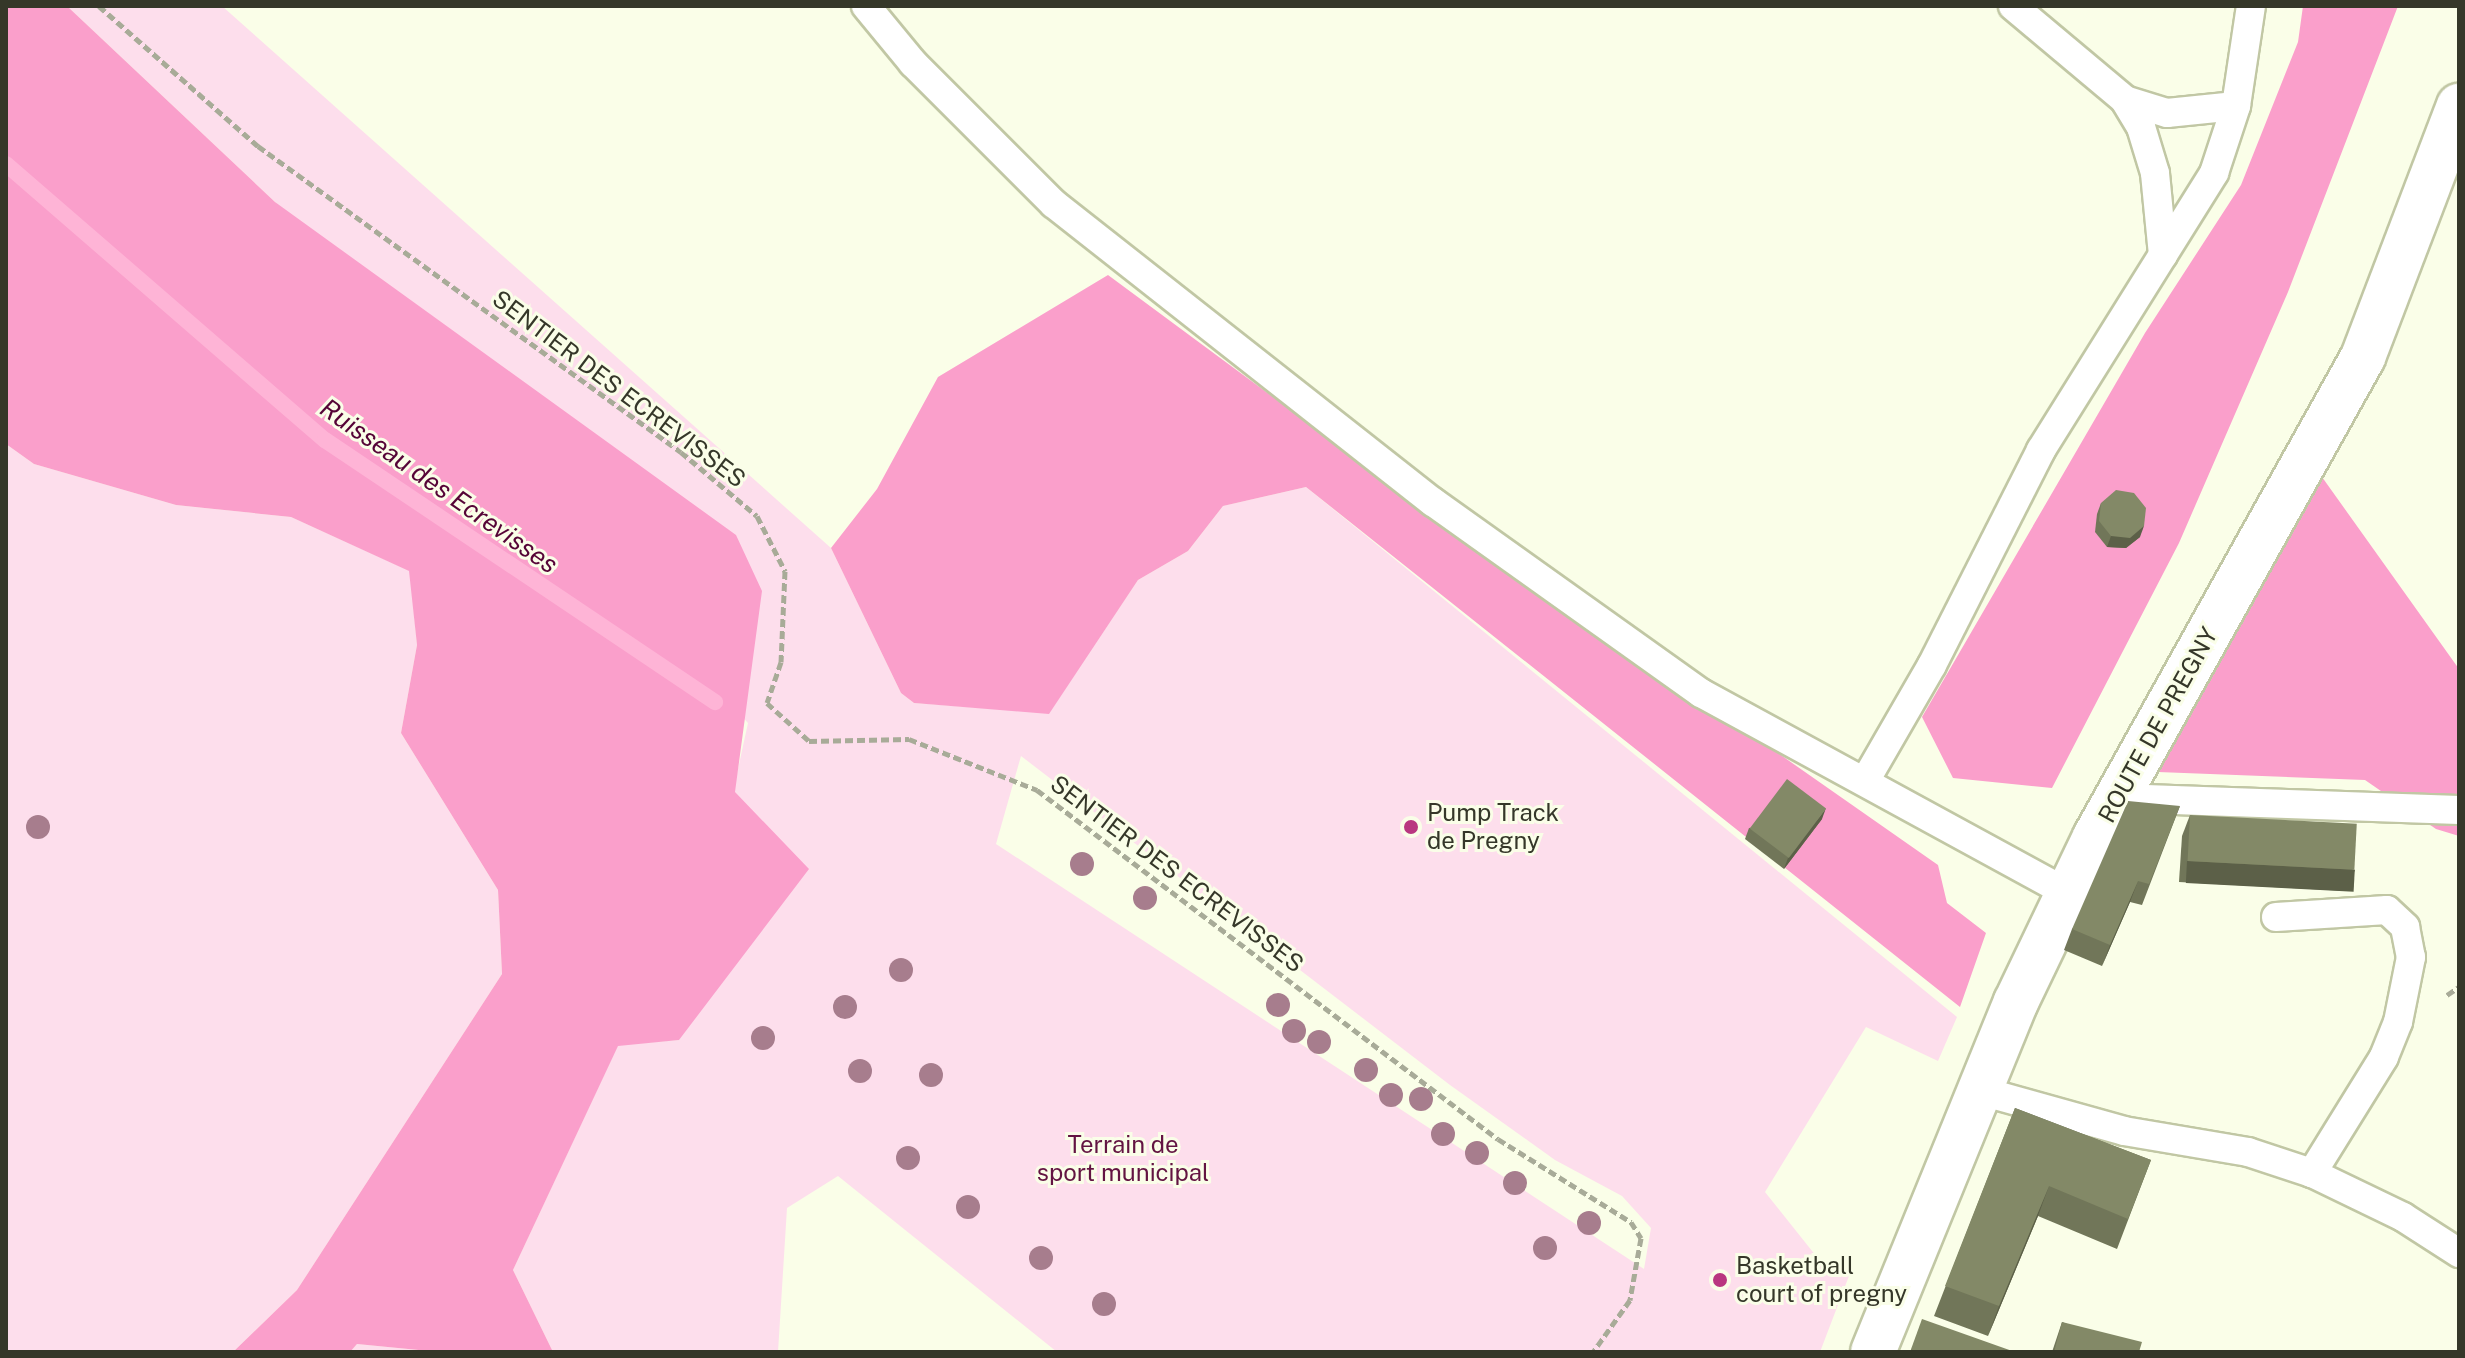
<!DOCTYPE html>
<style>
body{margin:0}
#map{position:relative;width:2465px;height:1358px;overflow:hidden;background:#fafee8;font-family:"Public Sans",sans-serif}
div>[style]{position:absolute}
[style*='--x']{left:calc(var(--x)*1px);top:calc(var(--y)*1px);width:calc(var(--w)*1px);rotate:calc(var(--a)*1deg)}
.green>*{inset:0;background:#fddeec}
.forest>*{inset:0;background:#fa9fcb}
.stream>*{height:16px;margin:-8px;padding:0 8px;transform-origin:8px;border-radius:8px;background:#feb4d6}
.path>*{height:5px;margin-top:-2.5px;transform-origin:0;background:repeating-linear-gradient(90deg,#a8ab98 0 8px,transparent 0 12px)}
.roads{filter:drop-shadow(2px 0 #c1c7a4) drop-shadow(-2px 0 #c1c7a4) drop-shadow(0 2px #c1c7a4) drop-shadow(0 -2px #c1c7a4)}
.service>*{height:28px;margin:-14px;padding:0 14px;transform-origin:14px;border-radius:14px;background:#fff}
.tertiary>*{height:44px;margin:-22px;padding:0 22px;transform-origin:22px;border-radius:22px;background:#fff}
.trees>*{width:24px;height:24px;margin:-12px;border-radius:50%;background:#a77d8d}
.wall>*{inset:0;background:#717659}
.shaded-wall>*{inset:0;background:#5c6048;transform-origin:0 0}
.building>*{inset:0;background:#838967;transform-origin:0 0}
.dots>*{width:22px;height:22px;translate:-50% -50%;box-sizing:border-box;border:4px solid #fafee8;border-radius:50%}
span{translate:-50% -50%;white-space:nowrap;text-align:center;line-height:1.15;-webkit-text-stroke:6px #fafee8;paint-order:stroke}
.street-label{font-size:24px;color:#353729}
.poi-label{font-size:24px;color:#353729}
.left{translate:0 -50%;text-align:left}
.park-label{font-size:24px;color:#631442}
.water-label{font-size:26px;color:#560437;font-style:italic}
.frame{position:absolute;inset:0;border:8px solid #353729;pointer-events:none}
</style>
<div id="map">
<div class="green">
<i style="clip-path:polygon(evenodd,67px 6px,222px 6px,831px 548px,901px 693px,914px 703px,1049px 713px,1138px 580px,1188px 551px,1223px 506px,1306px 487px,1957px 1017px,1938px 1061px,1866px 1027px,1765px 1192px,1824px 1266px,1849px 1276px,1820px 1352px,1057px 1352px,838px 1176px,787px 1208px,778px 1352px,553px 1352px,513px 1270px,618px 1045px,679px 1040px,748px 723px,275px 202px,67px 6px,1021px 756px,1450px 1085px,1555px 1160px,1622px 1196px,1651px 1228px,1644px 1269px,996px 844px,1021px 756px)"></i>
<i style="clip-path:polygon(6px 444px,34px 464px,176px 505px,291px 517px,410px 571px,417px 645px,401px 733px,498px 890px,502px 974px,297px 1290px,233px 1352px,6px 1352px)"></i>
<i style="clip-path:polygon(357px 1344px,439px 1352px,350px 1352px)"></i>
</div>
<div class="forest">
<i style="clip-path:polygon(6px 6px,67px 6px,275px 202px,736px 535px,762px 591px,735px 792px,809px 869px,679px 1040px,618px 1046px,513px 1270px,553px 1352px,439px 1352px,357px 1344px,350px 1352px,233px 1352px,297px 1290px,502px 974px,498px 890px,401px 733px,417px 645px,409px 571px,291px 517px,176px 505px,34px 464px,6px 444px)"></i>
<i style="clip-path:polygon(2303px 6px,2398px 6px,2288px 292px,2179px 543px,2052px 788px,1953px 778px,1922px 717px,2145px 333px,2241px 185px,2298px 42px)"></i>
<i style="clip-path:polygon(1108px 275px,1346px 451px,1938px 865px,1947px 903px,1986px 933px,1960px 1007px,1306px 487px,1223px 506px,1188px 551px,1138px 580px,1049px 714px,914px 703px,901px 693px,831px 548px,877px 489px,938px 377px)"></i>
<i style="clip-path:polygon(2322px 477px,2459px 669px,2459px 836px,2436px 829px,2365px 780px,2158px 772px)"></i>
</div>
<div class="stream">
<i style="--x:6;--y:164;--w:422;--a:40.9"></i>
<i style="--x:325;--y:440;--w:470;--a:33.9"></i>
</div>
<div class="path">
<i style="--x:99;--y:6;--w:212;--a:41.4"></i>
<i style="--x:258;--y:146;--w:522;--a:35.88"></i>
<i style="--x:681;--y:452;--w:99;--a:40.1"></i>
<i style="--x:757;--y:516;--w:62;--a:63"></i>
<i style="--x:785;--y:571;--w:91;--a:92.5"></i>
<i style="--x:781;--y:662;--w:43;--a:108.9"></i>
<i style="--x:767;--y:703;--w:57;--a:42.1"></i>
<i style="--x:809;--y:741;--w:100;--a:-1.1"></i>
<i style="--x:909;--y:739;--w:138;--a:21.7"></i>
<i style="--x:1037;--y:790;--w:578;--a:37.13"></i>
<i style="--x:1498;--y:1139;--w:157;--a:32"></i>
<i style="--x:1631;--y:1222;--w:19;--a:58"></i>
<i style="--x:1641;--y:1238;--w:63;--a:100.1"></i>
<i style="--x:1630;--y:1300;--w:64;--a:125.4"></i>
<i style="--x:2447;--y:995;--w:14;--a:-34"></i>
</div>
<div class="roads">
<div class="service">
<i style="--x:866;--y:6;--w:74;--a:50.5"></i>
<i style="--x:913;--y:63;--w:199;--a:45"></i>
<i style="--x:1054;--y:204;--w:482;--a:38.2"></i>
<i style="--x:1433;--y:502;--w:329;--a:35.5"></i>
<i style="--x:1701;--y:693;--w:418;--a:28.6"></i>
<i style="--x:2013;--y:6;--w:146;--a:40"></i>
<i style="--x:2163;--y:255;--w:82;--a:-95.6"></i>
<i style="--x:2155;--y:173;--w:48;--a:-106.9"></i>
<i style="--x:2141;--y:127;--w:31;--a:-121"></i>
<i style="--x:2125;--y:100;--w:44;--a:17.2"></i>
<i style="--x:2167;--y:113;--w:69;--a:-5.8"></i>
<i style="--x:1865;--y:781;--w:134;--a:-60"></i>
<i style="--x:1932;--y:665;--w:241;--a:-63.1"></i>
<i style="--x:2041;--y:450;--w:327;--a:-58"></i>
<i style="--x:2214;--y:173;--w:71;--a:-71.8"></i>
<i style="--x:2236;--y:106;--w:101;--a:-81.5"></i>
<i style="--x:2117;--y:798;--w:342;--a:2"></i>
<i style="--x:2276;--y:917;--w:111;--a:-3.6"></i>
<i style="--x:2387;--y:910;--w:25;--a:43"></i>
<i style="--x:2405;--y:927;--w:31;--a:79"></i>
<i style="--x:2411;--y:957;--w:66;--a:101.3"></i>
<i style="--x:2398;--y:1022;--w:38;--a:112"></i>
<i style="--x:2384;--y:1057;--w:137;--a:121.8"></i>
<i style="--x:1981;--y:1091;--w:148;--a:15.6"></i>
<i style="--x:2124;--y:1131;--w:126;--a:9.6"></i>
<i style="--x:2248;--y:1152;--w:67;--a:18.2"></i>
<i style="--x:2312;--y:1173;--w:101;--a:25.8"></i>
<i style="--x:2403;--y:1217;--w:67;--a:32.7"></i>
</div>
<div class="tertiary">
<i style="--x:1873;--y:1352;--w:378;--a:-67.8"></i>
<i style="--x:2016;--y:1002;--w:183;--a:-64.4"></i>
<i style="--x:2095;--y:837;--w:550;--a:-60.82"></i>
<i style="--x:2363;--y:357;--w:269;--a:-69.1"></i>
</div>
</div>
<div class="trees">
<i style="left:38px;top:827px"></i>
<i style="left:1082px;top:864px"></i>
<i style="left:1145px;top:898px"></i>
<i style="left:901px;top:970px"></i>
<i style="left:1278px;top:1005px"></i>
<i style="left:845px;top:1007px"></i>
<i style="left:1294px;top:1031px"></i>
<i style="left:763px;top:1038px"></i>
<i style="left:1319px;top:1042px"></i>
<i style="left:1366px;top:1070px"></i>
<i style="left:860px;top:1071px"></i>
<i style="left:931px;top:1075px"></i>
<i style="left:1391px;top:1095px"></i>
<i style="left:1421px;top:1099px"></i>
<i style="left:1443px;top:1134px"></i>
<i style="left:1477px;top:1153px"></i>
<i style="left:908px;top:1158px"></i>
<i style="left:1515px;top:1183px"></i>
<i style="left:968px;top:1207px"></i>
<i style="left:1589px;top:1223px"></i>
<i style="left:1545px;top:1248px"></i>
<i style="left:1041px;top:1258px"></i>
<i style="left:1104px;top:1304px"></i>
</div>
<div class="wall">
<i style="clip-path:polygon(2101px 503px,2140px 537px,2126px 548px,2107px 547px,2095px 532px,2097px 514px)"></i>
<i style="clip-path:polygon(2180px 806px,2142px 905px,2130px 902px,2102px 966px,2064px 950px,2072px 929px)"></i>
<i style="clip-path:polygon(2190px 815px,2355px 870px,2347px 891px,2179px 882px,2182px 836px)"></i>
<i style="clip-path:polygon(1822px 819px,1784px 869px,1745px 839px,1749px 828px)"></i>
<i style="clip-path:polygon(2015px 1108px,2151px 1160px,2117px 1249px,2038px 1216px,1988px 1336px,1934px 1316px)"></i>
<i style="clip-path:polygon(2062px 1322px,2139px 1352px,2052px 1352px)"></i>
</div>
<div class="shaded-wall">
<i style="clip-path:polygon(2144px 526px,2140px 537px,2126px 548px,2107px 547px,2111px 536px)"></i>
<i style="clip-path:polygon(1826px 808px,1822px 819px,1784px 869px,1788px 858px)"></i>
<i style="left:2187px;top:861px;width:168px;height:22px;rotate:3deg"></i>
<i style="clip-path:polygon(2138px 881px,2130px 902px,2102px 966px,2110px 945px)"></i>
<i style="clip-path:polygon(2049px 1186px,2038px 1216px,1988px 1336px,1999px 1306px)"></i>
</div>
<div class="building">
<i style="clip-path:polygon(2116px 490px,2134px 493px,2146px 508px,2144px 526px,2130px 538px,2111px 536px,2099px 521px,2101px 503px)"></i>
<i style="left:1787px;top:779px;width:49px;height:62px;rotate:37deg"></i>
<i style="clip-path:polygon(2128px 801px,2180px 806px,2149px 884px,2138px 881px,2110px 945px,2072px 929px)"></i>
<i style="left:2190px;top:815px;width:167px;height:46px;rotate:3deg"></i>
<i style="clip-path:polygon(2015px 1108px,2151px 1160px,2128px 1219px,2049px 1186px,1999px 1306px,1945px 1286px)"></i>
<i style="clip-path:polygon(1922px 1319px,2015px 1352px,1910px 1352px)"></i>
<i style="clip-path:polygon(2062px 1322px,2142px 1342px,2139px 1352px,2054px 1352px)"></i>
</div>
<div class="dots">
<i style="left:1411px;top:827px;background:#b93780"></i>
<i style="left:1720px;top:1280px;background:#b93780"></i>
</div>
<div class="street-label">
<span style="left:619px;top:389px;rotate:37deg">SENTIER DES ECREVISSES</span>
<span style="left:2158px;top:725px;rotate:-61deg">ROUTE DE PREGNY</span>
<span style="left:1177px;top:874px;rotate:37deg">SENTIER DES ECREVISSES</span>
</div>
<div class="poi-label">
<span class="left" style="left:1427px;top:827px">Pump Track<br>de Pregny</span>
<span class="left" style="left:1736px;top:1280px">Basketball<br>court of pregny</span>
</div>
<div class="park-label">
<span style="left:1123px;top:1159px">Terrain de<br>sport municipal</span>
</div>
<div class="water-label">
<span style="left:439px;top:486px;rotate:35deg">Ruisseau des Ecrevisses</span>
</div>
<div class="frame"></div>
</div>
